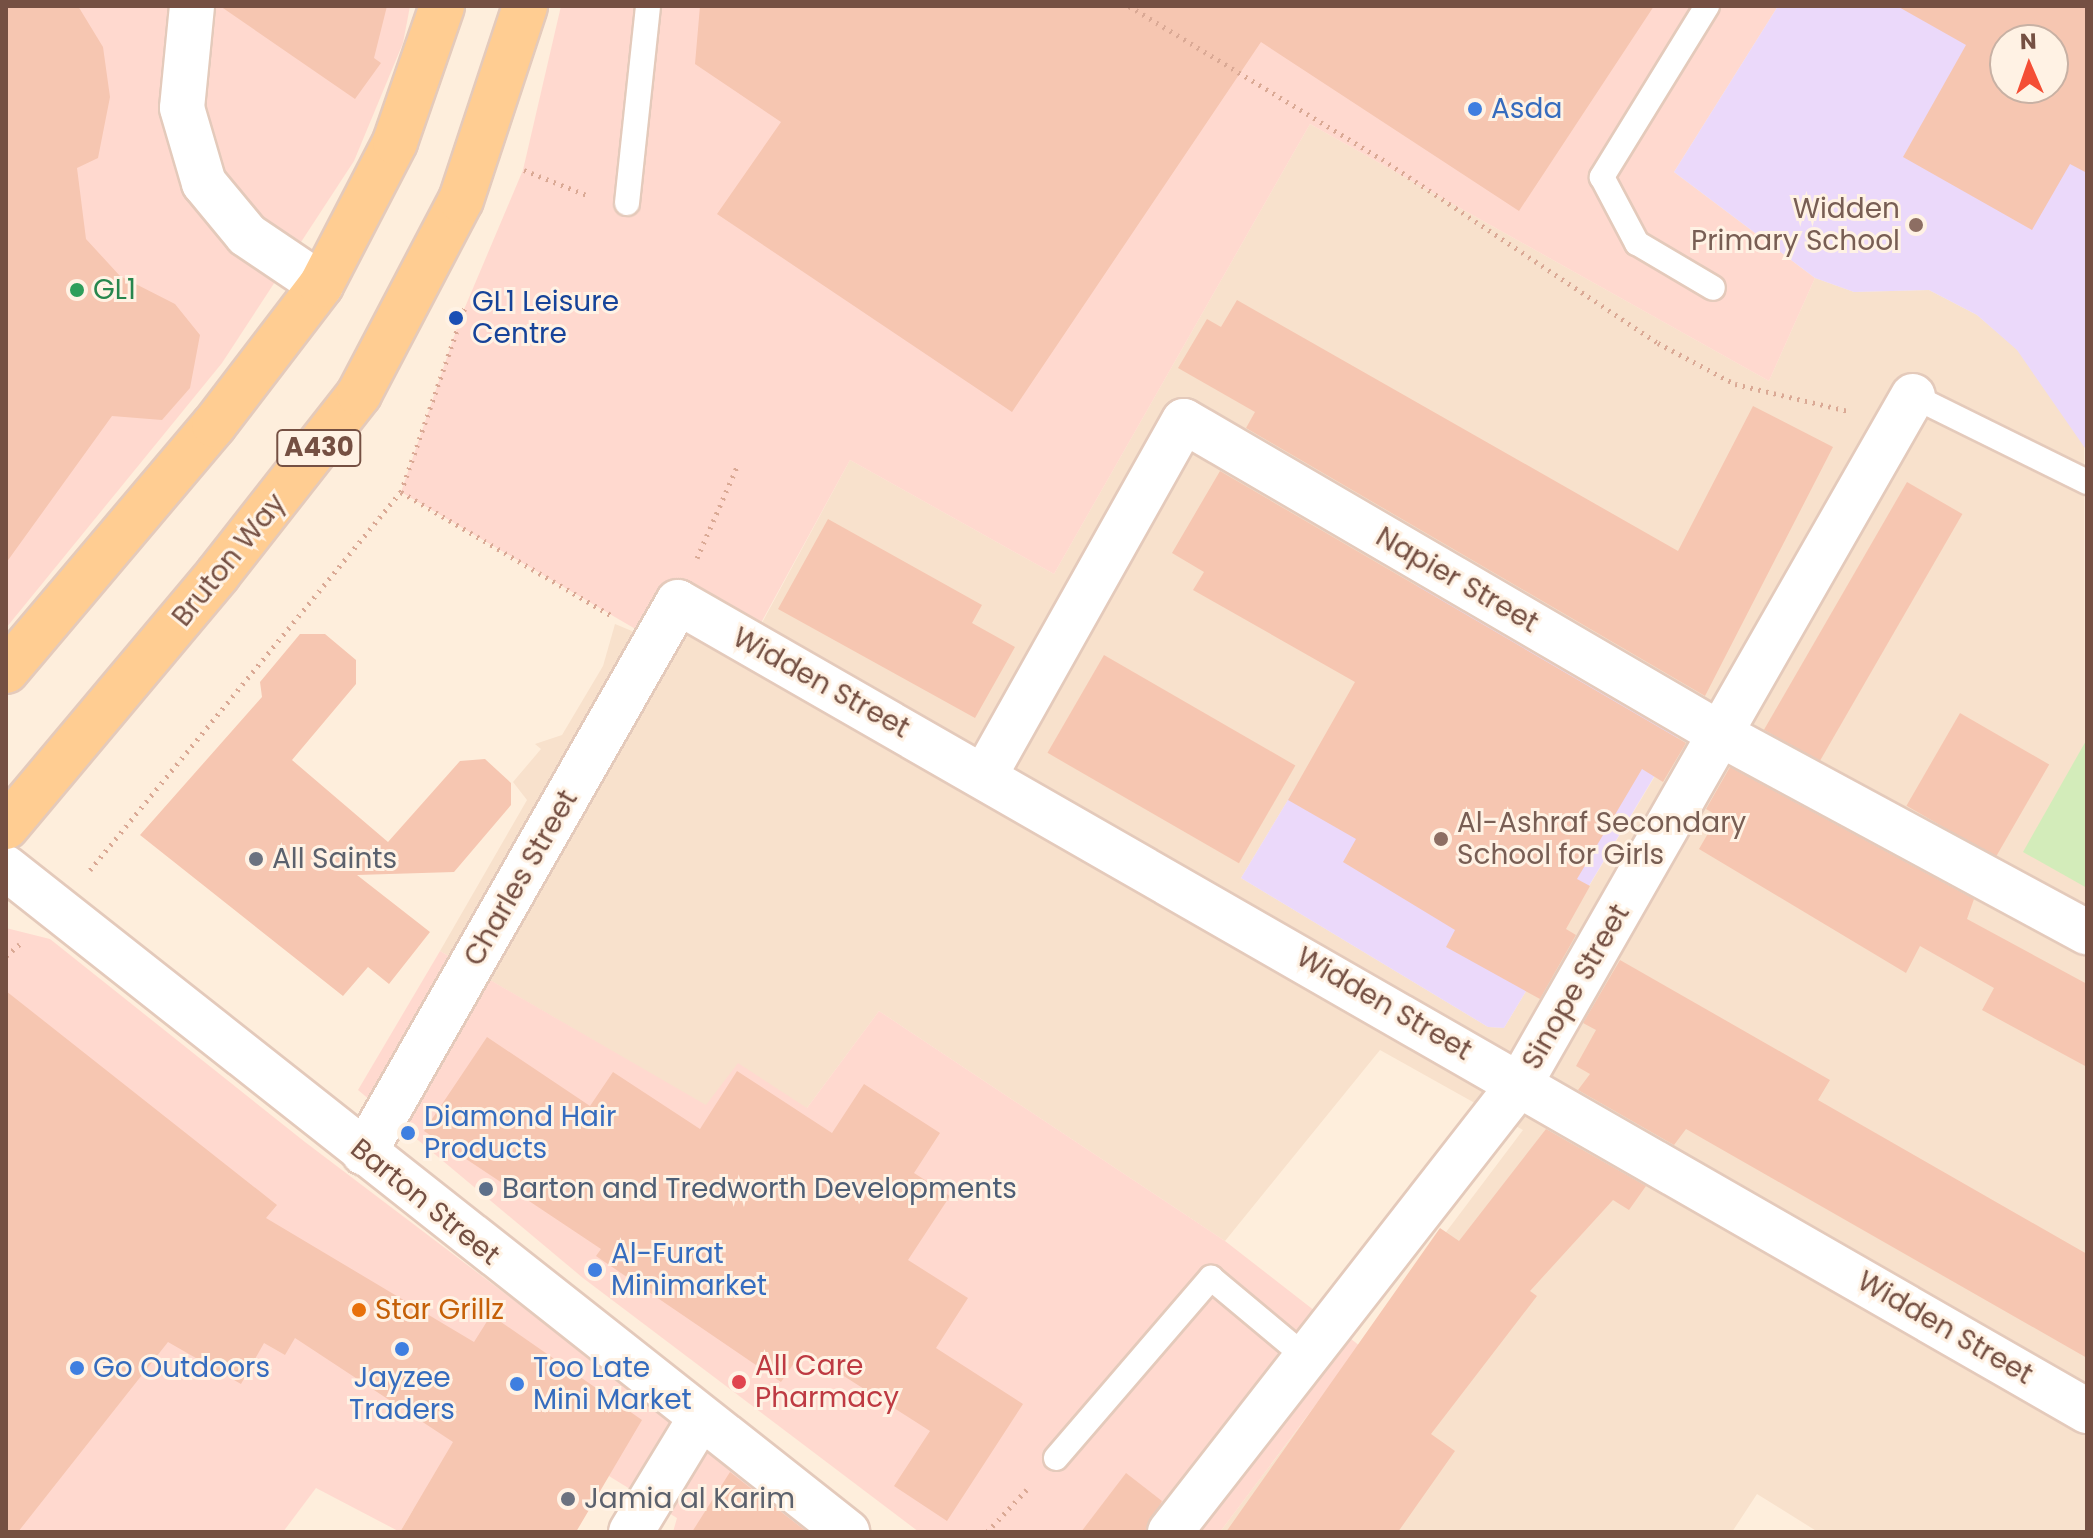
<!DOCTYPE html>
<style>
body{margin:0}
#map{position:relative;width:2093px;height:1538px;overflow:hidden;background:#feeedc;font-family:Poppins,sans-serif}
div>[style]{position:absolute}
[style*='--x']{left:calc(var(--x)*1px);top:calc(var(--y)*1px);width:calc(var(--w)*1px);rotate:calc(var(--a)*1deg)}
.residential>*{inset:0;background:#f8e1cc}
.commercial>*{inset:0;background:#ffd9cf}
.education>*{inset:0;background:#ebd9fa}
.green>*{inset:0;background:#d3ecba}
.building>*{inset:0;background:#f6c6b1;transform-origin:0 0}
.path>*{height:5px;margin-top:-2.5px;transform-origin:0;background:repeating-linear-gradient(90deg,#daa995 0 2px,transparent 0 8px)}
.roads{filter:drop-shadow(2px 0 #e4cabb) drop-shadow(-2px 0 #e4cabb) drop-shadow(0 2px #e4cabb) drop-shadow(0 -2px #e4cabb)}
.lane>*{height:24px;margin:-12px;padding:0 12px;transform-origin:12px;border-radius:12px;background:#fff}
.street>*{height:44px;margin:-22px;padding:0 22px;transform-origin:22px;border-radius:22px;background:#fff}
.secondary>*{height:44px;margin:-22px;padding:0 22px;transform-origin:22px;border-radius:22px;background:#fff}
.primary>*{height:44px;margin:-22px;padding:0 22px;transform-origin:22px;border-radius:22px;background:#ffcd92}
.dots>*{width:22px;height:22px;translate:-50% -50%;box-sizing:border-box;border:4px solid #fff2e4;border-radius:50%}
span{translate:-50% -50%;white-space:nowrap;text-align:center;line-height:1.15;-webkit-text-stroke:6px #fff2e4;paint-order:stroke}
.shield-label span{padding:2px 6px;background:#fff2e4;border:2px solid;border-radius:6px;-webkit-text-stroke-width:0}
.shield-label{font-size:26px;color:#755043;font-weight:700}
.shop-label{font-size:28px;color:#366cbe}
.left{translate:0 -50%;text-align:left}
.education-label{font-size:28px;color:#785e54}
.right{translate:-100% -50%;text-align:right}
.leisure-label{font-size:28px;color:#27864d}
.transit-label{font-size:28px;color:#164399}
.street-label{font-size:28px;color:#755043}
.worship-label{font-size:28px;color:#5b616d}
.service-label{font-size:28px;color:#4e5e75}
.food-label{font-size:28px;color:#c56008}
.health-label{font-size:28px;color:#be3a42}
.frame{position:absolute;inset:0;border:8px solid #755043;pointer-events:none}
.north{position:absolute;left:1989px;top:24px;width:80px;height:80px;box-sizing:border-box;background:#fff2e4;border:2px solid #c8b1a4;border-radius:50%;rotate:358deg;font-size:22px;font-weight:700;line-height:32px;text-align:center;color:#755043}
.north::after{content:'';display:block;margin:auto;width:28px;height:36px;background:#f44e35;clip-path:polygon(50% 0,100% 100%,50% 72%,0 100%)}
</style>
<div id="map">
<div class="residential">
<i style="clip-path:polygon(evenodd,1310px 124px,1769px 381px,1815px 278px,1854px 292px,1929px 290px,1977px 315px,2017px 349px,2084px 442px,2087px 1532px,1818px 1532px,1757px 1494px,1732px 1532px,1220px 1532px,1523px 1130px,1380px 1050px,1225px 1241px,879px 1011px,807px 1108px,706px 1106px,440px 951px,527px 800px,513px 782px,541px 749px,535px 744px,562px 735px,603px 666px,615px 624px,656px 641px,678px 602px,751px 643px,850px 460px,1054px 574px,1310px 124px,1679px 736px,1504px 1028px,1488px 1027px,1241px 878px,1288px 800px,1679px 736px)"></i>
</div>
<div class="commercial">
<i style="clip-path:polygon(6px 6px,410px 6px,403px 43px,354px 161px,222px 363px,6px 628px)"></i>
<i style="clip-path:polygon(561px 6px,1778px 6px,1674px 172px,1815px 278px,1769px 381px,1310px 124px,1054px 574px,850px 460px,750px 643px,678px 603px,656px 641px,401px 492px,460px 319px,523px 170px)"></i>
<i style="clip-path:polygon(6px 928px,50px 939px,305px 1142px,820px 1532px,673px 1532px,677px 1518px,570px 1452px,413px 1510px,400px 1532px,316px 1488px,283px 1532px,6px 1532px)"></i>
<i style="clip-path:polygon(440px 951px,706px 1105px,738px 1063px,807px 1108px,879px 1011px,1225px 1241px,1360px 1346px,1220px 1532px,919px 1532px,583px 1278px,358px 1090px)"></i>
</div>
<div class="education">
<i style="clip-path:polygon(evenodd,1778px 6px,2087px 6px,2087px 451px,2017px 350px,1977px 315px,1929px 290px,1854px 292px,1815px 278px,1674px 172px,1778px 6px,2005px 40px,2053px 40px,2053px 88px,2005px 88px,2005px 40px)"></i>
<i style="clip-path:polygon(1419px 582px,1679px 735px,1504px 1028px,1488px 1027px,1241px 878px)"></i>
</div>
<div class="green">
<i style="clip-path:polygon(2087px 739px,2087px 888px,2023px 852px)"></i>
</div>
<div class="building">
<i style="clip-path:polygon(6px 6px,78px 6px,103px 47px,110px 97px,98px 158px,77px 168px,86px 239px,120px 276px,175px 304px,200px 335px,190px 388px,162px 420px,112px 416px,6px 563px)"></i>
<i style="clip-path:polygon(220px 6px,387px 6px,374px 58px,381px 63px,355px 99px)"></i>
<i style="clip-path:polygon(700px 6px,1654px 6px,1519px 211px,1261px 42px,1012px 412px,717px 214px,781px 122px,695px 64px)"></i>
<i style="clip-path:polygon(evenodd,1897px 6px,2087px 6px,2087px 173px,2070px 164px,2032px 230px,1903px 157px,1966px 45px,1897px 6px,2005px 40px,2053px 40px,2053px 88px,2005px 88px,2005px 40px)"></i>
<i style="clip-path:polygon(1237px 300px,1678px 551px,1753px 406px,1833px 447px,1705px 696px,1246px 428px,1255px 412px,1178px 368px,1207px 319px,1221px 327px)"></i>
<i style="clip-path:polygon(1220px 471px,1686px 743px,1663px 782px,1642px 769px,1577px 879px,1590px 886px,1566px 929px,1576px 935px,1540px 999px,1446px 947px,1455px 930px,1343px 862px,1356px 839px,1288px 800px,1355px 682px,1193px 590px,1204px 572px,1172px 553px)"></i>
<i style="left:1907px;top:482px;width:64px;height:286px;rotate:30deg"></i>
<i style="clip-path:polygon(828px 519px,982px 605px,972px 623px,1015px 647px,975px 718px,778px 609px)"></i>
<i style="clip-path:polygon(300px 634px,325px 634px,356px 660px,356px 684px,292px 760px,388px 842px,460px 761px,485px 759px,511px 783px,511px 805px,454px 872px,357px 875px,430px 932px,389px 984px,368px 967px,343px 996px,140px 835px,262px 697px,260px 682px)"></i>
<i style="left:1104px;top:655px;width:221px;height:113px;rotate:30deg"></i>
<i style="left:1960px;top:713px;width:103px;height:107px;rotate:30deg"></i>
<i style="clip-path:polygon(1730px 767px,1974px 899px,1967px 919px,2087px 984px,2087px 1067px,1982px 1010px,1994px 988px,1920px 946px,1906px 973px,1699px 849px,1718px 816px,1706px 809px)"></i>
<i style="clip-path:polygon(1620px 960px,1830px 1080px,1818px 1100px,2087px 1254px,2087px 1358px,1686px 1129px,1674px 1145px,1578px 1090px,1590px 1074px,1576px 1066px,1596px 1030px,1583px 1023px)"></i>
<i style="clip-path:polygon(6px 991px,277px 1205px,266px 1218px,474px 1342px,491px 1315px,642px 1420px,576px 1532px,400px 1532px,453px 1442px,295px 1338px,285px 1355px,264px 1343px,241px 1384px,168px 1342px,18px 1532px,6px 1532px)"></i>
<i style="clip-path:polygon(487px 1037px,590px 1106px,613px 1072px,700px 1129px,737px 1071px,832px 1133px,864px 1084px,940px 1133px,914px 1173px,950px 1196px,908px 1260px,968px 1298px,936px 1348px,1023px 1404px,947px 1521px,894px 1486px,930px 1431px,803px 1350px,781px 1382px,596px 1256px,601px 1249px,424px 1131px)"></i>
<i style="clip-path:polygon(1546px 1129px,1646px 1186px,1629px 1210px,1613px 1200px,1530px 1291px,1537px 1296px,1431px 1434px,1455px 1451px,1398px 1532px,1226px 1532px,1440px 1228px,1459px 1241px)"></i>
<i style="clip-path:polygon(730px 1472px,807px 1532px,692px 1532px)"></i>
<i style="clip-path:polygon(1126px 1473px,1162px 1501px,1146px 1532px,1081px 1532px)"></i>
</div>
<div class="path">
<i style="--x:1129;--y:6;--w:296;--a:31.2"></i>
<i style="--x:1382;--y:159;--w:332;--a:33.7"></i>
<i style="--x:1658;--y:343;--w:87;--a:28"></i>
<i style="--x:1735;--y:384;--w:116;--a:13.4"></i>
<i style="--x:524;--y:170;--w:70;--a:21.8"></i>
<i style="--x:401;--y:492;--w:247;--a:30.4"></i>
<i style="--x:697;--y:558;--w:99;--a:-66.3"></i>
<i style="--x:90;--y:870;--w:489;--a:-50.6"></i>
<i style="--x:401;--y:492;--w:196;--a:-70.9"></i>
<i style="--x:6;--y:956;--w:18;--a:-41"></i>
<i style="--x:987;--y:1532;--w:63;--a:-46.9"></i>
</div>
<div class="roads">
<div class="lane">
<i style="--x:1707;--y:6;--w:201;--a:121.6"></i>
<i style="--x:1602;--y:177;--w:75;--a:62.1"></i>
<i style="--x:1637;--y:243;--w:88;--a:30.6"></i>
<i style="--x:627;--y:203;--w:198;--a:-83.9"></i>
<i style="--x:1913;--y:396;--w:194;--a:26.3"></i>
<i style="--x:1056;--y:1458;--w:238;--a:-49.3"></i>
<i style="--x:1211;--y:1278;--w:126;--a:39.9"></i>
</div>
<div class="street">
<i style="--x:192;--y:6;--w:102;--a:95.6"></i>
<i style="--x:182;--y:108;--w:78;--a:73.7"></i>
<i style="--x:204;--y:183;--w:67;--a:50.4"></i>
<i style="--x:247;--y:235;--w:89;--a:34"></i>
<i style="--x:985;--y:775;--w:406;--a:-60.7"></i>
<i style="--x:1184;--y:421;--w:623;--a:30.27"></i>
<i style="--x:1722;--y:735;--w:415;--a:28.4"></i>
<i style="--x:364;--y:1153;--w:634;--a:-60.32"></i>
<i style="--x:678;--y:602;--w:1625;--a:29.86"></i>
<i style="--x:631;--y:1532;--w:131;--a:-58.7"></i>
<i style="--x:1170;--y:1532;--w:571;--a:-52.05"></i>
<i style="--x:1521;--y:1082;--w:790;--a:-60.26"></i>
</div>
<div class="secondary">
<i style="--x:6;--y:868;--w:1072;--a:38.29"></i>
</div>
<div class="primary">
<i style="--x:6;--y:671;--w:322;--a:-49.8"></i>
<i style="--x:214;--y:425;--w:176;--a:-52.6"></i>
<i style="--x:321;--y:285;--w:161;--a:-62.6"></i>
<i style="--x:395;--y:142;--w:144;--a:-70.9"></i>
<i style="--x:6;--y:827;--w:330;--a:-50"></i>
<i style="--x:218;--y:574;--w:229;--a:-51.9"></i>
<i style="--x:359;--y:394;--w:219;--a:-62.3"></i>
<i style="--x:461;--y:200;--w:204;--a:-71.7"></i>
</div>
</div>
<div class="dots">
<i style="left:1475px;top:109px;background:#3f7fe0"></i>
<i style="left:1916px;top:225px;background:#8d6e63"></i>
<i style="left:77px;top:290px;background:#2e9e5b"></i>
<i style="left:456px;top:318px;background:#1a4fb4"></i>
<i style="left:1441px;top:839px;background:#8d6e63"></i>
<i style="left:256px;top:859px;background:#6b7280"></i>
<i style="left:408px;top:1133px;background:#3f7fe0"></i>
<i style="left:486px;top:1189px;background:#5c6f8a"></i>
<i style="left:595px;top:1270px;background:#3f7fe0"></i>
<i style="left:359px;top:1310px;background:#e8710a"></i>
<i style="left:402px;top:1349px;background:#3f7fe0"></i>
<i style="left:77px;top:1368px;background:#3f7fe0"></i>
<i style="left:739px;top:1382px;background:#e0444e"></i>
<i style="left:517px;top:1384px;background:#3f7fe0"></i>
<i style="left:568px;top:1499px;background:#6b7280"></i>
</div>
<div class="shield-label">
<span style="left:319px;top:448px">A430</span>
</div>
<div class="shop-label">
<span class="left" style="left:1491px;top:109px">Asda</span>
<span class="left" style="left:424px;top:1133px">Diamond Hair<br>Products</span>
<span class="left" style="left:611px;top:1270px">Al-Furat<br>Minimarket</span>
<span class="left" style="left:93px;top:1368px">Go Outdoors</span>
<span class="left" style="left:533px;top:1384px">Too Late<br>Mini Market</span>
<span style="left:402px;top:1394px">Jayzee<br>Traders</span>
</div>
<div class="education-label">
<span class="right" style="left:1900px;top:225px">Widden<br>Primary School</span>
<span class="left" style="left:1457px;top:839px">Al-Ashraf Secondary<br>School for Girls</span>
</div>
<div class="leisure-label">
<span class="left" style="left:93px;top:290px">GL1</span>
</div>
<div class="transit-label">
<span class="left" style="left:472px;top:318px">GL1 Leisure<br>Centre</span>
</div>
<div class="street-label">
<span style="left:229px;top:560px;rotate:-51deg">Bruton Way</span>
<span style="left:1457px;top:580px;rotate:30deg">Napier Street</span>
<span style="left:821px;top:683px;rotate:29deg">Widden Street</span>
<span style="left:521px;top:878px;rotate:-60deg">Charles Street</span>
<span style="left:1576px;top:987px;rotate:-60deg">Sinope Street</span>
<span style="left:1384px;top:1004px;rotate:30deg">Widden Street</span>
<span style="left:425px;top:1202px;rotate:39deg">Barton Street</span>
<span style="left:1945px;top:1328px;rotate:30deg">Widden Street</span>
</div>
<div class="worship-label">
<span class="left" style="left:272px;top:859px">All Saints</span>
<span class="left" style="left:584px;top:1499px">Jamia al Karim</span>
</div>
<div class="service-label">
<span class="left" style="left:502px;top:1189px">Barton and Tredworth Developments</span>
</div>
<div class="food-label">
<span class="left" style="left:375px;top:1310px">Star Grillz</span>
</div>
<div class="health-label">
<span class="left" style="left:755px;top:1382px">All Care<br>Pharmacy</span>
</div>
<div class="frame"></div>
<div class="north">N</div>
</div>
